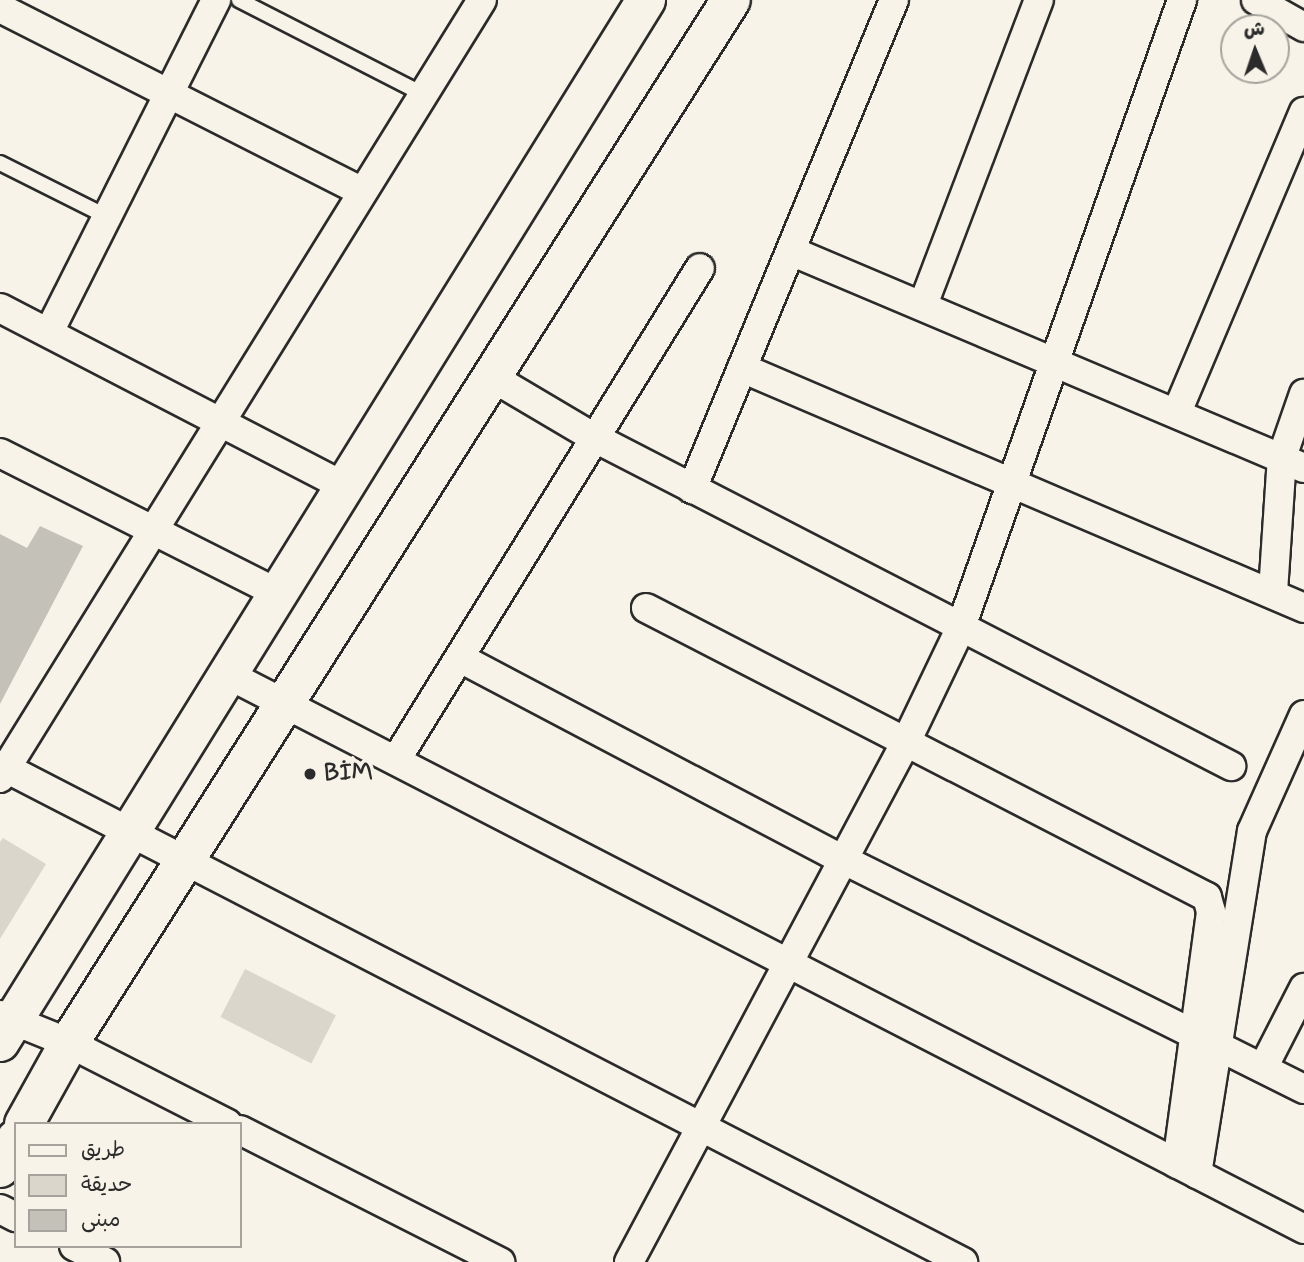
<!DOCTYPE html>
<meta charset="utf-8">
<style>
body{margin:0}
#map{position:relative;width:1304px;height:1262px;overflow:hidden;background:#f7f3e8;font-family:Mynerve,"Playpen Sans Arabic",sans-serif}
div>[style]{position:absolute}
[style*='--x']{left:calc(var(--x)*1px);top:calc(var(--y)*1px);width:calc(var(--w)*1px);rotate:calc(var(--a)*1deg)}
.green>*{inset:0;background:#dad6cc;transform-origin:0 0}
.building>*{inset:0;background:#c4c1b9}
.roads{filter:drop-shadow(2px 0 #2b2b2b) drop-shadow(-2px 0 #2b2b2b) drop-shadow(0 2px #2b2b2b) drop-shadow(0 -2px #2b2b2b)}
.lane>*{height:14px;margin:-7px;padding:0 7px;transform-origin:7px;border-radius:7px;background:#f7f3e8}
.street>*{height:28px;margin:-14px;padding:0 14px;transform-origin:14px;border-radius:14px;background:#f7f3e8}
.secondary>*{height:38px;margin:-19px;padding:0 19px;transform-origin:19px;border-radius:19px;background:#f7f3e8}
.dots>*{width:19px;height:19px;translate:-50% -50%;box-sizing:border-box;border:4px solid #f7f3e8;border-radius:50%}
span{translate:-50% -50%;white-space:nowrap;text-align:center;line-height:1.15;-webkit-text-stroke:7px #f7f3e8;paint-order:stroke}
.poi-label{font-size:24px;color:#2b2b2b;font-weight:700}
.left{translate:0 -50%;text-align:left}
.legend{position:absolute;left:14px;top:1122px;width:228px;height:126px;box-sizing:border-box;background:#f7f3e8;border:2px solid #a5a39c;margin:0;padding:9px 12px;list-style:none;font-size:21px;color:#2b2b2b}
.legend li{display:flex;align-items:center;gap:14px;height:35px}
.legend b{width:35px;border:2px solid #a5a39c}
.north{position:absolute;left:1220px;top:14px;width:70px;height:70px;box-sizing:border-box;background:#f7f3e8;border:2px solid #a5a39c;border-radius:50%;rotate:358deg;font-size:19px;font-weight:700;line-height:28px;text-align:center;color:#2b2b2b}
.north::after{content:'';display:block;margin:auto;width:24px;height:32px;background:#2b2b2b;clip-path:polygon(50% 0,100% 100%,50% 72%,0 100%)}
</style>
<div id="map">
<div class="green">
<i style="clip-path:polygon(3px 838px,46px 864px,0 939px,0 842px)"></i>
<i style="left:245px;top:969px;width:102px;height:54px;rotate:27deg"></i>
</div>
<div class="building">
<i style="clip-path:polygon(40px 526px,83px 546px,0 704px,0 534px,27px 548px)"></i>
</div>
<div class="roads">
<div class="lane">
<i style="--x:239;--y:0;--w:207;--a:27.1"></i>
<i style="--x:0;--y:163;--w:121;--a:26.6"></i>
</div>
<div class="street">
<i style="--x:1256;--y:0;--w:55;--a:29.4"></i>
<i style="--x:0;--y:8;--w:405;--a:26.9"></i>
<i style="--x:791;--y:251;--w:557;--a:22.93"></i>
<i style="--x:923;--y:305;--w:326;--a:-69.2"></i>
<i style="--x:0;--y:308;--w:385;--a:27.4"></i>
<i style="--x:49;--y:332;--w:372;--a:-63.3"></i>
<i style="--x:742;--y:368;--w:611;--a:23.12"></i>
<i style="--x:490;--y:376;--w:122;--a:30.6"></i>
<i style="--x:595;--y:438;--w:716;--a:27.28"></i>
<i style="--x:1177;--y:412;--w:326;--a:-67.1"></i>
<i style="--x:0;--y:453;--w:308;--a:26.8"></i>
<i style="--x:692;--y:489;--w:529;--a:-67.56"></i>
<i style="--x:1273;--y:592;--w:135;--a:-86.2"></i>
<i style="--x:1282;--y:457;--w:67;--a:-70.8"></i>
<i style="--x:646;--y:608;--w:631;--a:27.26"></i>
<i style="--x:1207;--y:897;--w:16;--a:75"></i>
<i style="--x:1211;--y:912;--w:254;--a:97.7"></i>
<i style="--x:460;--y:658;--w:432;--a:27.8"></i>
<i style="--x:842;--y:859;--w:516;--a:26.47"></i>
<i style="--x:225;--y:673;--w:1214;--a:27.26"></i>
<i style="--x:396;--y:760;--w:578;--a:-58.29"></i>
<i style="--x:0;--y:765;--w:1084;--a:27.3"></i>
<i style="--x:0;--y:778;--w:915;--a:-58.22"></i>
<i style="--x:0;--y:1015;--w:74;--a:22.1"></i>
<i style="--x:69;--y:1043;--w:178;--a:27"></i>
<i style="--x:1263;--y:1068;--w:90;--a:-62.9"></i>
<i style="--x:240;--y:1130;--w:292;--a:26.9"></i>
<i style="--x:1197;--y:1174;--w:347;--a:-80.9"></i>
<i style="--x:1252;--y:831;--w:127;--a:-65.9"></i>
<i style="--x:0;--y:1209;--w:18;--a:27"></i>
<i style="--x:74;--y:1246;--w:35;--a:27"></i>
<i style="--x:629;--y:1262;--w:589;--a:-61.96"></i>
<i style="--x:906;--y:742;--w:127;--a:-64.4"></i>
<i style="--x:961;--y:627;--w:665;--a:-70.58"></i>
</div>
<div class="secondary">
<i style="--x:0;--y:1042;--w:1226;--a:-58.2"></i>
<i style="--x:24;--y:1124;--w:93;--a:-60.9"></i>
<i style="--x:69;--y:1043;--w:1235;--a:-57.6"></i>
<i style="--x:0;--y:1168;--w:33;--a:-61"></i>
</div>
</div>
<div class="dots">
<i style="left:310px;top:774px;background:#2b2b2b"></i>
</div>
<div class="poi-label">
<span class="left" style="left:324px;top:774px">BİM</span>
</div>
<ul class="legend">
<li><b style="height:9px;background:#f7f3e8"></b>طريق</li>
<li><b style="height:19px;background:#dad6cc"></b>حديقة</li>
<li><b style="height:19px;background:#c4c1b9"></b>مبنى</li>
</ul>
<div class="north">ش</div>
</div>
